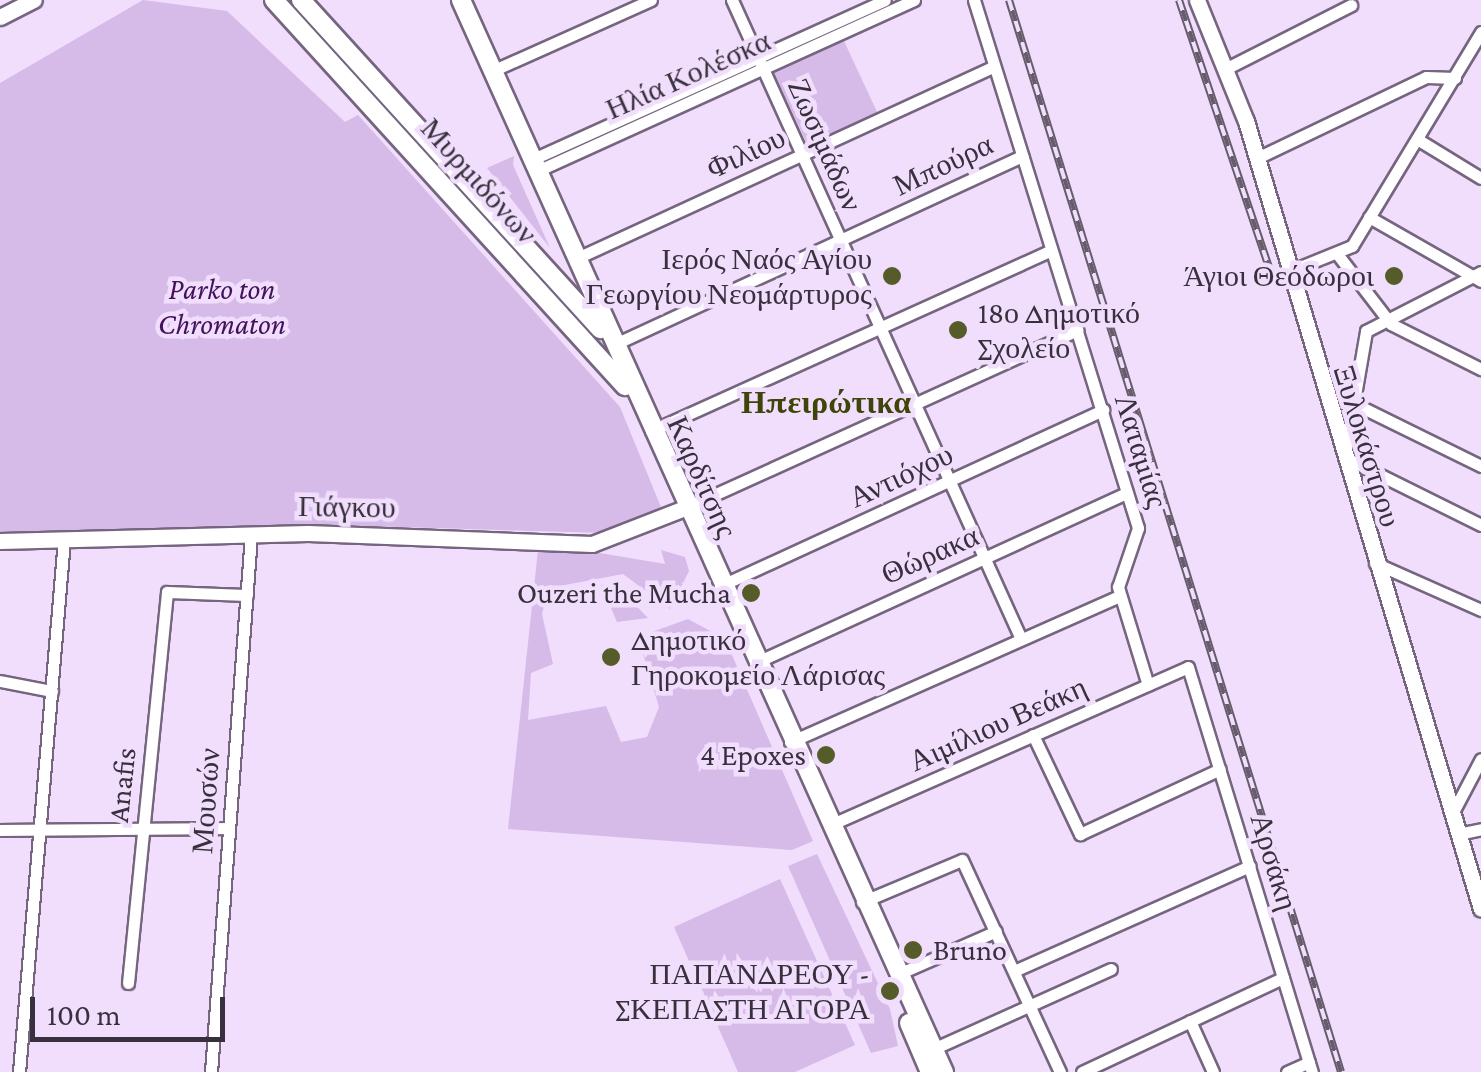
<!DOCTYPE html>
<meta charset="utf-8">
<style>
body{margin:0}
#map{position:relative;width:1481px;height:1072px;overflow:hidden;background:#f0defc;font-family:"Crimson Pro",serif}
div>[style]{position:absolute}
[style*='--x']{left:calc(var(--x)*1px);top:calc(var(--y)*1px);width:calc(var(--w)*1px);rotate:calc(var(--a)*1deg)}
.green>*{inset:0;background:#d6bae8;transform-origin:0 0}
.roads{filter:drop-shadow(2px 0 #75657f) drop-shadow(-2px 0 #75657f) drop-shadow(0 2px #75657f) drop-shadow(0 -2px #75657f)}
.minor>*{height:11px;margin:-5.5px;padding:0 5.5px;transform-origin:5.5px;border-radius:5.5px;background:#fff}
.tertiary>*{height:15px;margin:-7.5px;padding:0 7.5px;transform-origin:7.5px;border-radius:7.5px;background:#fff}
.secondary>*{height:18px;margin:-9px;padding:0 9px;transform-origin:9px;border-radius:9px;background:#fff}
.rail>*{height:8px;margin-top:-4px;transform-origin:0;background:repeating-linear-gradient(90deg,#f0defc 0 11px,#665c6c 0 22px);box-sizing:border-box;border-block:2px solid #665c6c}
.dots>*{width:28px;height:28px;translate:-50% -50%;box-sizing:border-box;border:5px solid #f0defc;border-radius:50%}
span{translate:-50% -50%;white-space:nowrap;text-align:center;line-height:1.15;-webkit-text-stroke:9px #f0defc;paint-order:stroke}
.street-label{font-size:30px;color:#38313d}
.poi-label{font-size:30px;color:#38313d}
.right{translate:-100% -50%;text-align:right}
.left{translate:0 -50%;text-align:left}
.park-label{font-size:30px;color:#43125a;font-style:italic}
.neighbourhood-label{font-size:32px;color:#3f4507;font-weight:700}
.scale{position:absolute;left:30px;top:997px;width:195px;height:45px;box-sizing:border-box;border:5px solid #38313d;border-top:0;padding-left:12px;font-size:30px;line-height:35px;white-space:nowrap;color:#38313d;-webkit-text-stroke:8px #f0defc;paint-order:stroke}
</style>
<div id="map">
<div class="green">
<i style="clip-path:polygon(143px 0,227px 11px,345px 122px,358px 115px,620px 407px,663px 512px,604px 533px,333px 525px,0 532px,0 83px)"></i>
<i style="left:843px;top:39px;width:82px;height:77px;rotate:65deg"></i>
<i style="clip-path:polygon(514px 156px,513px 165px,550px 248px,487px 168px)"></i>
<i style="clip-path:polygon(576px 549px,665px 564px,661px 550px,685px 557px,689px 571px,670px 609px,623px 574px,549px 588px,542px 614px,553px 664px,531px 673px,528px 720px,606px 706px,621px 742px,647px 737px,659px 707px,638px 637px,688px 619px,725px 639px,813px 841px,792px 850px,508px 829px,538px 550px)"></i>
<i style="clip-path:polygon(601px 585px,619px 588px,648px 618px,617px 622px)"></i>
<i style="clip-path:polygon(817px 854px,890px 1009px,898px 1046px,871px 1053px,788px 866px)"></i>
<i style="clip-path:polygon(780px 879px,855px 1045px,795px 1072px,738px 1072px,674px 927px)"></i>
</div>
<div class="roads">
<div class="minor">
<i style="--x:732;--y:0;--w:701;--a:65.66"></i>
<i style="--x:974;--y:0;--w:553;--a:72.74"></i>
<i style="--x:1138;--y:528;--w:62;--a:108.7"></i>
<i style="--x:1118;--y:587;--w:102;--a:73"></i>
<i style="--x:1229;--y:67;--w:137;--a:-26.9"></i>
<i style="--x:492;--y:71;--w:174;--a:-24.1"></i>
<i style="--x:1417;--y:139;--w:75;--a:31.4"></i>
<i style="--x:1257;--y:158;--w:187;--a:-25.6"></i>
<i style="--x:1426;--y:77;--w:29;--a:2"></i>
<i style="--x:531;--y:160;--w:388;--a:-24.3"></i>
<i style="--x:537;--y:171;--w:414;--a:-24.4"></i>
<i style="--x:1369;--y:217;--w:129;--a:29.7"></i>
<i style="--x:1338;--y:255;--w:87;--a:52.5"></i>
<i style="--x:1391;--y:324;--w:101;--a:26.6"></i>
<i style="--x:575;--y:259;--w:459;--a:-24.7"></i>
<i style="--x:1290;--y:271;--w:67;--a:-22"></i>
<i style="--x:1352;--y:246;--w:250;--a:-58.9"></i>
<i style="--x:613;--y:345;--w:451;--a:-24.8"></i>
<i style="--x:1353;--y:403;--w:143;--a:26.2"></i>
<i style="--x:651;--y:431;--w:439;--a:-24.3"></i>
<i style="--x:1345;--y:453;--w:124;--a:-80.2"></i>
<i style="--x:1366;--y:331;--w:129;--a:-27.2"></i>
<i style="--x:1344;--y:457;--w:153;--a:26.4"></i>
<i style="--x:685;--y:508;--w:431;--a:-24.4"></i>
<i style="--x:1375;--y:563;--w:116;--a:23.9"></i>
<i style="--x:720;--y:586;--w:422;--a:-24.7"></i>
<i style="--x:755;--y:663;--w:409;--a:-24.6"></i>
<i style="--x:0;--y:681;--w:53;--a:10.9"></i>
<i style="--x:1033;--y:735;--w:110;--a:64.6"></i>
<i style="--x:1080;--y:834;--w:154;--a:-24.9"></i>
<i style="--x:790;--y:742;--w:360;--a:-23.9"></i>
<i style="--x:1452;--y:814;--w:62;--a:-62.2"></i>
<i style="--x:830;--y:825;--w:391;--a:-23.8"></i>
<i style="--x:1188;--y:667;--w:424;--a:73"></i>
<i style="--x:0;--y:830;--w:229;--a:-0.5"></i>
<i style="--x:1458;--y:834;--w:24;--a:-12"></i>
<i style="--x:862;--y:902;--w:108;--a:-22.8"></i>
<i style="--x:962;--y:860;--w:234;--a:65.2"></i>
<i style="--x:1014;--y:971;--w:258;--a:-24"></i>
<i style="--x:896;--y:975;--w:109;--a:-23.7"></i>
<i style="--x:128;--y:983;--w:393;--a:-84.3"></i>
<i style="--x:167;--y:592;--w:80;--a:2.1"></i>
<i style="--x:1190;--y:1021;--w:56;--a:65.7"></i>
<i style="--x:933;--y:1049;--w:195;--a:-24.2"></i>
<i style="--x:19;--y:1072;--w:534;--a:-85.17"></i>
<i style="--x:211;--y:1072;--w:538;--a:-85.74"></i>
<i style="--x:1082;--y:1072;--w:222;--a:-25.1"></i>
<i style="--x:1287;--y:1072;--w:24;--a:-24"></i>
</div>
<div class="tertiary">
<i style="--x:1197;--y:0;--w:131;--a:68"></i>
<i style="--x:1246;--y:121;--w:822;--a:73.39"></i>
<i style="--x:0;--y:17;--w:38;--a:-27"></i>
<i style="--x:0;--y:541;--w:308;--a:-1.5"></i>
<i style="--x:308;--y:533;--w:284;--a:2.2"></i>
<i style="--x:592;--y:544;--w:100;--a:-21.2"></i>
</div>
<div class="secondary">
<i style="--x:274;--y:0;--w:522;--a:47.72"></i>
<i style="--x:301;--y:0;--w:445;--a:47.7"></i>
<i style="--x:461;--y:0;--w:1176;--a:65.75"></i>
<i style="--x:909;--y:1023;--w:53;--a:66.8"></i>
</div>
</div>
<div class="rail">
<i style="--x:1009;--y:0;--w:1122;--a:72.79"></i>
<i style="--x:1179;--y:0;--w:282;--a:71.4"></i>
</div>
<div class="dots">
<i style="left:892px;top:276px;background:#555c2a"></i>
<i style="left:1394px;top:276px;background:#555c2a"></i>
<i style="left:958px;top:330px;background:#555c2a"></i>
<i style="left:751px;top:593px;background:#555c2a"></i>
<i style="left:611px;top:657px;background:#555c2a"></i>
<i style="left:826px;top:755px;background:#555c2a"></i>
<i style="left:913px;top:950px;background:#555c2a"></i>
<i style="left:890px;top:991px;background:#555c2a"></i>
</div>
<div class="street-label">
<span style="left:688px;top:75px;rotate:-24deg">Ηλία Κολέσκα</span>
<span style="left:825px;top:145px;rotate:66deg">Ζωσιμάδων</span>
<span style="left:746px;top:153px;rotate:-25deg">Φιλίου</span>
<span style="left:943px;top:165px;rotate:-25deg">Μπούρα</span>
<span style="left:479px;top:181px;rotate:48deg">Μυρμιδόνων</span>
<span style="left:1367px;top:446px;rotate:73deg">Ξυλοκάστρου</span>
<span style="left:1141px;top:451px;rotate:73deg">Λαταμίας</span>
<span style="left:901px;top:476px;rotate:-25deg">Αντιόχου</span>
<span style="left:702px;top:477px;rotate:66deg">Καρδίτσης</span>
<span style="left:347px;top:507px;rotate:1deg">Γιάγκου</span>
<span style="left:930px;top:555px;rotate:-24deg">Θώρακα</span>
<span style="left:998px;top:724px;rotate:-24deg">Αιμίλιου Βεάκη</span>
<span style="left:122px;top:785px;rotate:-84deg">Anafis</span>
<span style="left:206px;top:801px;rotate:-86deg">Μουσών</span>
<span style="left:1274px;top:862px;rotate:73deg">Αρσάκη</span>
</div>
<div class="poi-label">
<span class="right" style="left:872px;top:276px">Ιερός Ναός Αγίου<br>Γεωργίου Νεομάρτυρος</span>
<span class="right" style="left:1374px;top:276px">Άγιοι Θεόδωροι</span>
<span class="left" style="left:978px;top:330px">18ο Δημοτικό<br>Σχολείο</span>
<span class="right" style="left:731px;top:593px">Ouzeri the Mucha</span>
<span class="left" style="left:631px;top:657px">Δημοτικό<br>Γηροκομείο Λάρισας</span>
<span class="right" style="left:806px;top:755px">4 Epoxes</span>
<span class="left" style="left:933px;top:950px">Bruno</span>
<span class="right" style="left:870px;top:991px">ΠΑΠΑΝΔΡΕΟΥ -<br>ΣΚΕΠΑΣΤΗ ΑΓΟΡΑ</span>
</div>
<div class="park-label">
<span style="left:222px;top:306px">Parko ton<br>Chromaton</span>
</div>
<div class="neighbourhood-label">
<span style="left:826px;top:402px">Ηπειρώτικα</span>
</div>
<div class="scale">100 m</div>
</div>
